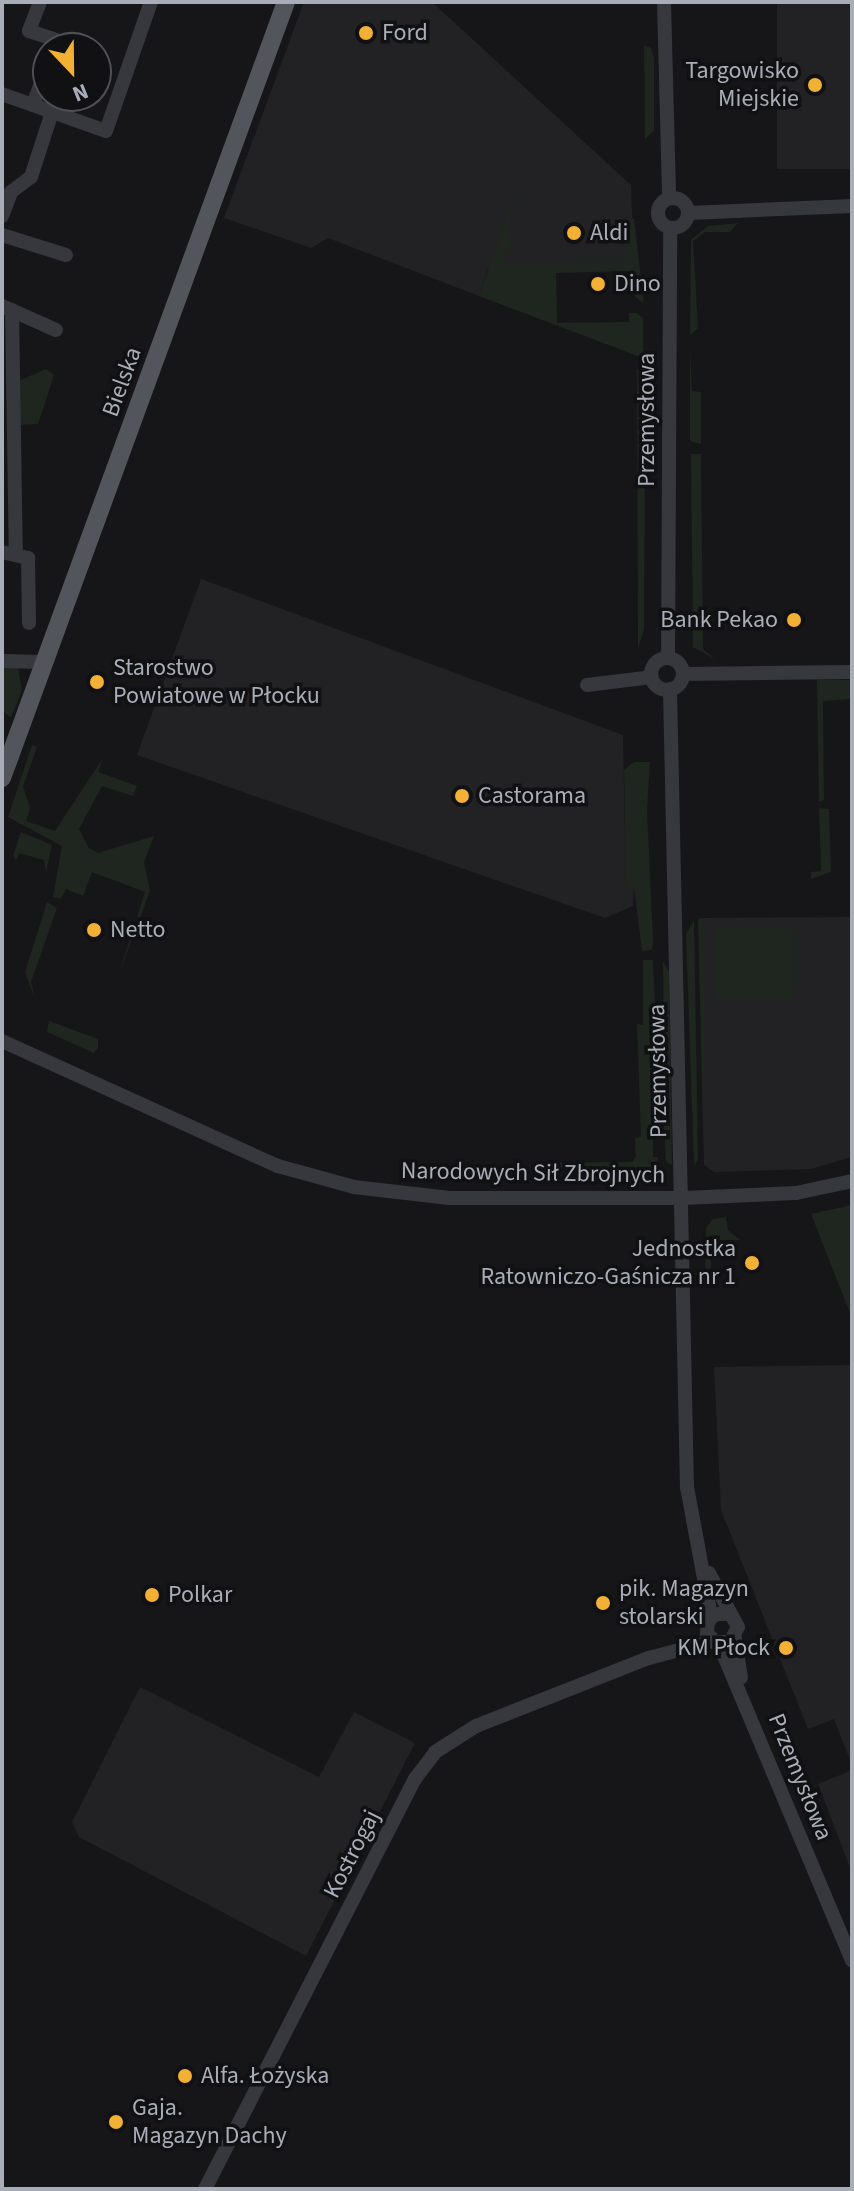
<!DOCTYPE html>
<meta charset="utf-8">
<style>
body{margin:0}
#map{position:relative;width:854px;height:2191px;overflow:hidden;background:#161618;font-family:"Source Sans 3",sans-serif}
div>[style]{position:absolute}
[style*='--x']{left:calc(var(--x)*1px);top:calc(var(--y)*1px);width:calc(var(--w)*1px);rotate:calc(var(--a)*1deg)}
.built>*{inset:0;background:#222225;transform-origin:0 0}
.green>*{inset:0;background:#1e261f;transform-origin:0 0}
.minor>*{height:14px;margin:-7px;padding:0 7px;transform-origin:7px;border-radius:7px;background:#37383d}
.minor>.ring{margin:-7px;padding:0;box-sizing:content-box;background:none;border:14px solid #37383d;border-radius:50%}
.major>*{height:18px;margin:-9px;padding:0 9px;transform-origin:9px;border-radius:9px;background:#53555c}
.dots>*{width:22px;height:22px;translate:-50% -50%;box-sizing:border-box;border:4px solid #111113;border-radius:50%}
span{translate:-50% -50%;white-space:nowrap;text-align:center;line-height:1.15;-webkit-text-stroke:7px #111113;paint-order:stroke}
.poi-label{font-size:24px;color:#a8adb8}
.left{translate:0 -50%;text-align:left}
.right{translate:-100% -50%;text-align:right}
.street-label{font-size:24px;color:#a8adb8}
.frame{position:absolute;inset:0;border:4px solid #a8adb8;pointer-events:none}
.north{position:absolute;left:32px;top:32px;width:80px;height:80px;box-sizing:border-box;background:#111113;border:2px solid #4d4f55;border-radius:50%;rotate:158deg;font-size:22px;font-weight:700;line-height:32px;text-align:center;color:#a8adb8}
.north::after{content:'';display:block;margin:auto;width:28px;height:36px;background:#f2b134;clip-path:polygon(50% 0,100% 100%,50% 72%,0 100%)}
</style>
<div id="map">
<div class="built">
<i style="clip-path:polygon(304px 2px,432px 2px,631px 185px,634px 266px,488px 269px,479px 296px,328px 238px,311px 248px,224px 218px)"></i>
<i style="left:777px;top:2px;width:75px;height:167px"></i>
<i style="clip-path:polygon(201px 579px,623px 735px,626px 883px,634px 887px,633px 906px,605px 918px,137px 755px)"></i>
<i style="clip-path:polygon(852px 917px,852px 1157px,811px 1169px,714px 1172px,704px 1165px,704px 918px)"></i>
<i style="clip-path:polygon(852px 1365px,852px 1765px,834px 1719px,808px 1729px,721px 1510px,714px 1367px)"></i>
<i style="clip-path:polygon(140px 1687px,319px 1777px,354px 1712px,415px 1743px,306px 1956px,79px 1837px,72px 1822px)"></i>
<i style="clip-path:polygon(852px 1770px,852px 1873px,818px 1784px)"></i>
</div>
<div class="green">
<i style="clip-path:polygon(644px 45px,651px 48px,654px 58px,654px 131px,645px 139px)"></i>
<i style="clip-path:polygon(528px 158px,509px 220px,511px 249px,503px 249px,504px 259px,511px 264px,625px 261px,625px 219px,634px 219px,644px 304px,630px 292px,629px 271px,556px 273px,557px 323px,629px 322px,629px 313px,637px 313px,643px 318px,643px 358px,479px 296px)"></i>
<i style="clip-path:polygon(738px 223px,730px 232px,705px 232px,693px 241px,698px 328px,690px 335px,691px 240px,708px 226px)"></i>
<i style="clip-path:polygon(690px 350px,692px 391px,701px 392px,701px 444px,690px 441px)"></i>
<i style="clip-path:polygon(46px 369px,54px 375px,38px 424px,17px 425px,18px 381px)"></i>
<i style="clip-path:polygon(637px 369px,643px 369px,645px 396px,644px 629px,638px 649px)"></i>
<i style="clip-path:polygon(691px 454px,701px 454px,703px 649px,715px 659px,693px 647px)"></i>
<i style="clip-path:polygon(2px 667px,18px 667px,22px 690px,11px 718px,2px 710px)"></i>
<i style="clip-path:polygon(817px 680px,852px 680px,852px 699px,823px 701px,824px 800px,819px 802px)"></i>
<i style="clip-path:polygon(32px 745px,37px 747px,23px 786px,30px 808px,26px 821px,55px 831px,103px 758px,98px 772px,137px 786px,133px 796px,102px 786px,79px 829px,89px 848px,98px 853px,154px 836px,144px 862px,150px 891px,119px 974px,145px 892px,92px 872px,83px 896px,66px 889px,61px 899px,53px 897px,62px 846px,8px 817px)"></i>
<i style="clip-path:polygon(634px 762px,650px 762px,647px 810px,653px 939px,652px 950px,642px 951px,634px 887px,626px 884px,624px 770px)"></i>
<i style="clip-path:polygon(819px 808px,829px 809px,831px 872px,811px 879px,811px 872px,821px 871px)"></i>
<i style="clip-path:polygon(21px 832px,52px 845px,46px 872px,44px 860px,19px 853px,16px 860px,13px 856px)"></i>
<i style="clip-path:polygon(47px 902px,57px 908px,31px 982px,35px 999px,25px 972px)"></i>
<i style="clip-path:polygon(704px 918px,704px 1165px,698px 919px)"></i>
<i style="clip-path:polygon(694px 920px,698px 1160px,694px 1165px,686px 934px)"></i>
<i style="left:715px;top:928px;width:78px;height:71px"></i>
<i style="clip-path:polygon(643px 960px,653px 960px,660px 1124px,653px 1135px,653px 1157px,658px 1157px,657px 1168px,649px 1172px,565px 1170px,533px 1177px,535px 1163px,632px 1162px,636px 1157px,635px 1138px,641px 1137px,637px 1024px,643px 1025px)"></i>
<i style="clip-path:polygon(663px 961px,669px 972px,672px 1165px,666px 1162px,664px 1123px)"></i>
<i style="clip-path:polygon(49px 1021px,98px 1039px,98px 1048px,94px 1053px,47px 1032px)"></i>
<i style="clip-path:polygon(852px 1205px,852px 1318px,811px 1214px)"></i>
<i style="clip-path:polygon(726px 1217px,728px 1230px,740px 1240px,711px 1240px,711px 1279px,705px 1279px,706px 1228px,713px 1219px)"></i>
</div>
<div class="minor">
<i style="--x:40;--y:2;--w:31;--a:111"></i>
<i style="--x:29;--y:31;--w:28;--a:18"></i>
<i style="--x:56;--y:40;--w:9;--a:111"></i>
<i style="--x:664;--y:2;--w:196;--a:88.5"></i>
<i style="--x:2;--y:94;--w:110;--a:19.6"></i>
<i style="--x:106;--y:131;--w:137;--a:-70.8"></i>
<i style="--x:33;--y:105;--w:45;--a:-70.3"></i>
<i class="ring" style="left:658px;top:198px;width:16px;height:16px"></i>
<i style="--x:689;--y:213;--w:163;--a:-2.5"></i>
<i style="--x:2;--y:216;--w:26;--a:-69"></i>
<i style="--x:11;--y:192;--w:25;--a:-37"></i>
<i style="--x:31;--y:177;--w:68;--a:-72.1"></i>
<i style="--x:2;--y:235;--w:67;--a:17.4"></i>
<i style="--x:2;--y:306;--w:59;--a:24"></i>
<i style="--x:12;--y:310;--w:242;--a:89.1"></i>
<i style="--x:2;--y:552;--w:27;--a:13"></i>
<i style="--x:28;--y:558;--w:65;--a:89.1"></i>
<i style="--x:668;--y:658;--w:429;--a:-89.7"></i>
<i class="ring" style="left:651px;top:658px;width:18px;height:18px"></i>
<i style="--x:2;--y:661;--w:42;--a:1.4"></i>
<i style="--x:683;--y:674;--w:169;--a:-0.7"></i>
<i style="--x:587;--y:685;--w:65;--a:-7"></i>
<i style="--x:670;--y:689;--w:798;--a:88.78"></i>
<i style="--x:687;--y:1487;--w:132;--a:79.5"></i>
<i style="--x:2;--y:1041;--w:303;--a:24.4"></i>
<i style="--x:278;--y:1166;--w:79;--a:15.4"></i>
<i style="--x:354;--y:1187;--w:96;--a:6.6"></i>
<i style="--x:449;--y:1198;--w:234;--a:0"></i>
<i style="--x:683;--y:1198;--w:113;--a:-2.5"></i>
<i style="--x:796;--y:1193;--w:57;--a:-12.1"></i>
<i style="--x:709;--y:1573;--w:61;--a:61.8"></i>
<i style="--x:738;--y:1627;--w:17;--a:118"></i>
<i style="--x:730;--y:1642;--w:15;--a:180"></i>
<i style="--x:715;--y:1642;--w:12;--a:-132"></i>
<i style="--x:707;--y:1633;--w:11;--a:-85"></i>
<i style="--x:708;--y:1622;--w:11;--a:-49"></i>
<i style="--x:715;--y:1614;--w:14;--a:0"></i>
<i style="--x:735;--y:1638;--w:40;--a:81.5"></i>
<i style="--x:719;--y:1644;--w:343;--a:67.2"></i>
<i style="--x:205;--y:2189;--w:461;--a:-62.9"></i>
<i style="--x:415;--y:1779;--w:34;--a:-53"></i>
<i style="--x:435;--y:1752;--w:49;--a:-32.4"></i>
<i style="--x:476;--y:1726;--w:186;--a:-21.5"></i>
<i style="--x:649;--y:1658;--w:66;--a:-14.9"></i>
</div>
<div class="major">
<i style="--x:2;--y:778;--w:826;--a:-69.9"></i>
</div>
<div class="dots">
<i style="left:366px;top:33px;background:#f2b134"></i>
<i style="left:815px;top:85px;background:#f2b134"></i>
<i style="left:574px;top:233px;background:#f2b134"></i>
<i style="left:598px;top:284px;background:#f2b134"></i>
<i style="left:794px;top:620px;background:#f2b134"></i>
<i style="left:97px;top:682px;background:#f2b134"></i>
<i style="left:462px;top:796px;background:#f2b134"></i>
<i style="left:94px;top:930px;background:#f2b134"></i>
<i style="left:752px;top:1263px;background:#f2b134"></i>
<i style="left:152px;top:1595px;background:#f2b134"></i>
<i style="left:603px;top:1603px;background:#f2b134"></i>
<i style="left:786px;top:1648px;background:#f2b134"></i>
<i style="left:185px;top:2076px;background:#f2b134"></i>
<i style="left:116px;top:2122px;background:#f2b134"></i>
</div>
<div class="poi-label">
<span class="left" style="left:382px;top:33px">Ford</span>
<span class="right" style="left:799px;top:85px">Targowisko<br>Miejskie</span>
<span class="left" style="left:590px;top:233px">Aldi</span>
<span class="left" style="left:614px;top:284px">Dino</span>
<span class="right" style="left:778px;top:620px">Bank Pekao</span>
<span class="left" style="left:113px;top:682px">Starostwo<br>Powiatowe w Płocku</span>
<span class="left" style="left:478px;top:796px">Castorama</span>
<span class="left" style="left:110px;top:930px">Netto</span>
<span class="right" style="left:736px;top:1263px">Jednostka<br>Ratowniczo-Gaśnicza nr 1</span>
<span class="left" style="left:619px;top:1603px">pik. Magazyn<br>stolarski</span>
<span class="left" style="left:168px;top:1595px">Polkar</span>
<span class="right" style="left:770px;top:1648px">KM Płock</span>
<span class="left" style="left:201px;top:2076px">Alfa. Łożyska</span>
<span class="left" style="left:132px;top:2122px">Gaja.<br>Magazyn Dachy</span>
</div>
<div class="street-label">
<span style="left:122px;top:382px;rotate:-70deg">Bielska</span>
<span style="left:647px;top:420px;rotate:-90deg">Przemysłowa</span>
<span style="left:658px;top:1071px;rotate:-91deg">Przemysłowa</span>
<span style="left:533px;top:1173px;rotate:1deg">Narodowych Sił Zbrojnych</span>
<span style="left:800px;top:1777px;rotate:68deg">Przemysłowa</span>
<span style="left:352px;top:1854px;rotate:-63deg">Kostrogaj</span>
</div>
<div class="frame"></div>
<div class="north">N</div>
</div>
